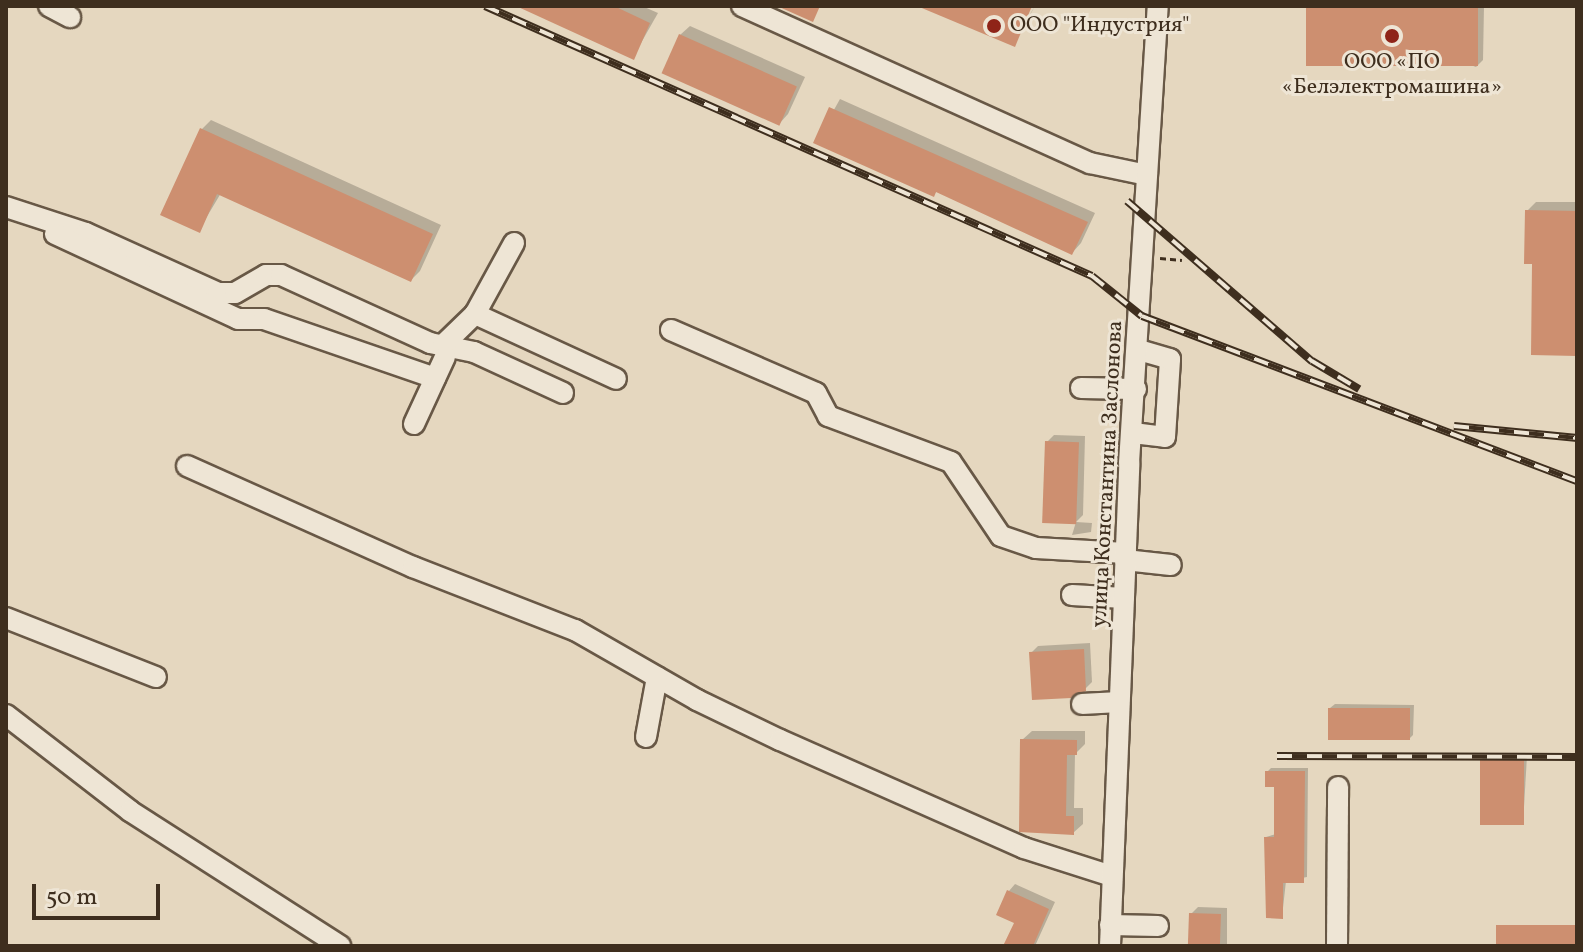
<!DOCTYPE html>
<meta charset="utf-8">
<style>
body{margin:0}
#map{position:relative;width:1583px;height:952px;overflow:hidden;background:#e5d7bf;font-family:Vollkorn,serif}
div>[style]{position:absolute}
[style*='--x']{left:calc(var(--x)*1px);top:calc(var(--y)*1px);width:calc(var(--w)*1px);rotate:calc(var(--a)*1deg)}
.shadow>*{inset:0;background:#0003}
.building>*{inset:0;background:#cd8f70;transform-origin:0 0}
.path>*{height:3px;margin-top:-1.5px;transform-origin:0;background:repeating-linear-gradient(90deg,#3e2e1e 0 6px,transparent 0 10px)}
.roads{filter:drop-shadow(2px 0 #685846) drop-shadow(-2px 0 #685846) drop-shadow(0 2px #685846) drop-shadow(0 -2px #685846)}
.minor>*{height:20px;margin:-10px;padding:0 10px;transform-origin:10px;border-radius:10px;background:#eee5d5}
.rail>*{height:8px;margin-top:-4px;transform-origin:0;background:repeating-linear-gradient(90deg,#eee5d5 0 15px,#3e2e1e 0 30px);box-sizing:border-box;border-block:2px solid #3e2e1e}
.dots>*{width:22px;height:22px;translate:-50% -50%;box-sizing:border-box;border:4px solid #eee5d5;border-radius:50%}
span{translate:-50% -50%;white-space:nowrap;text-align:center;line-height:1.15;-webkit-text-stroke:6px #eee5d5;paint-order:stroke}
.poi-label{font-size:22px;color:#3e2e1e}
.left{translate:0 -50%;text-align:left}
.street-label{font-size:22px;color:#3e2e1e}
.frame{position:absolute;inset:0;border:8px solid #3e2e1e;pointer-events:none}
.scale{position:absolute;left:32px;top:884px;width:128px;height:36px;box-sizing:border-box;border:4px solid #3e2e1e;border-top:0;padding-left:10px;font-size:24px;line-height:28px;white-space:nowrap;color:#3e2e1e;-webkit-text-stroke:6px #eee5d5;paint-order:stroke}
</style>
<div id="map">
<div class="shadow">
<i style="clip-path:polygon(521px 6px,642px 6px,658px 13px,633px 57px)"></i>
<i style="clip-path:polygon(922px 6px,1029px 6px,1016px 37px,1035px 6px,1014px 44px)"></i>
<i style="clip-path:polygon(1308px 6px,1484px 6px,1483px 60px,1476px 67px)"></i>
<i style="clip-path:polygon(690px 26px,805px 77px,788px 114px,779px 124px,680px 35px)"></i>
<i style="clip-path:polygon(840px 99px,1095px 213px,1081px 243px,1072px 253px,938px 190px,933px 195px,816px 142px)"></i>
<i style="clip-path:polygon(211px 120px,441px 225px,420px 271px,411px 280px,221px 193px,199px 230px,202px 129px)"></i>
<i style="clip-path:polygon(1536px 202px,1577px 202px,1577px 354px,1534px 262px,1527px 211px)"></i>
<i style="clip-path:polygon(1054px 435px,1085px 436px,1083px 515px,1076px 522px,1047px 442px)"></i>
<i style="clip-path:polygon(1076px 522px,1092px 523px,1091px 532px,1072px 535px)"></i>
<i style="clip-path:polygon(1090px 643px,1092px 682px,1085px 689px,1031px 653px,1038px 646px)"></i>
<i style="clip-path:polygon(1335px 704px,1414px 705px,1413px 735px,1409px 739px,1330px 708px)"></i>
<i style="clip-path:polygon(1032px 731px,1085px 731px,1085px 744px,1075px 754px,1074px 808px,1083px 808px,1083px 824px,1073px 833px,1022px 740px)"></i>
<i style="clip-path:polygon(1486px 755px,1527px 756px,1523px 824px,1482px 759px)"></i>
<i style="clip-path:polygon(1271px 768px,1308px 768px,1307px 877px,1286px 881px,1282px 917px,1266px 837px,1276px 834px,1276px 785px,1267px 772px)"></i>
<i style="clip-path:polygon(1015px 884px,1055px 902px,1035px 946px,1006px 946px,1016px 922px,1009px 891px)"></i>
<i style="clip-path:polygon(1198px 907px,1227px 908px,1227px 946px,1191px 946px,1191px 914px)"></i>
<i style="clip-path:polygon(1577px 925px,1577px 946px,1557px 946px,1498px 926px)"></i>
</div>
<div class="building">
<i style="clip-path:polygon(516px 6px,614px 6px,650px 23px,634px 60px)"></i>
<i style="clip-path:polygon(777px 6px,820px 6px,813px 22px)"></i>
<i style="clip-path:polygon(917px 6px,1032px 6px,1015px 47px)"></i>
<i style="left:1306px;top:6px;width:172px;height:60px"></i>
<i style="left:679px;top:34px;width:129px;height:43px;rotate:24deg"></i>
<i style="clip-path:polygon(829px 107px,1088px 222px,1072px 255px,936px 192px,934px 197px,813px 143px)"></i>
<i style="clip-path:polygon(200px 128px,433px 234px,411px 282px,217px 194px,200px 233px,160px 215px)"></i>
<i style="clip-path:polygon(1525px 210px,1577px 211px,1577px 356px,1531px 355px,1532px 264px,1524px 264px)"></i>
<i style="left:1045px;top:441px;width:34px;height:82px;rotate:2deg"></i>
<i style="clip-path:polygon(1084px 649px,1086px 691px,1071px 698px,1032px 700px,1029px 652px)"></i>
<i style="left:1328px;top:708px;width:82px;height:32px"></i>
<i style="clip-path:polygon(1020px 739px,1077px 740px,1077px 755px,1067px 755px,1066px 816px,1074px 816px,1074px 835px,1019px 832px)"></i>
<i style="left:1480px;top:759px;width:44px;height:66px"></i>
<i style="clip-path:polygon(1265px 771px,1305px 771px,1304px 883px,1283px 883px,1283px 919px,1266px 918px,1264px 837px,1274px 837px,1274px 787px,1265px 787px)"></i>
<i style="clip-path:polygon(1007px 890px,1049px 909px,1033px 946px,1003px 946px,1014px 923px,996px 915px)"></i>
<i style="left:1189px;top:913px;width:32px;height:33px;rotate:2deg"></i>
<i style="left:1496px;top:925px;width:81px;height:21px"></i>
</div>
<div class="path">
<i style="--x:1160;--y:258;--w:22;--a:5"></i>
</div>
<div class="roads">
<div class="minor">
<i style="--x:49;--y:6;--w:24;--a:28"></i>
<i style="--x:742;--y:6;--w:382;--a:24.3"></i>
<i style="--x:1090;--y:163;--w:58;--a:11.9"></i>
<i style="--x:6;--y:207;--w:84;--a:18"></i>
<i style="--x:86;--y:233;--w:145;--a:24.4"></i>
<i style="--x:218;--y:293;--w:17;--a:0"></i>
<i style="--x:235;--y:293;--w:36;--a:-30"></i>
<i style="--x:266;--y:275;--w:15;--a:0"></i>
<i style="--x:281;--y:275;--w:164;--a:24.5"></i>
<i style="--x:430;--y:343;--w:45;--a:11.6"></i>
<i style="--x:474;--y:352;--w:98;--a:24.7"></i>
<i style="--x:55;--y:234;--w:202;--a:24.9"></i>
<i style="--x:238;--y:319;--w:26;--a:0"></i>
<i style="--x:264;--y:319;--w:181;--a:19"></i>
<i style="--x:475;--y:314;--w:81;--a:-61.2"></i>
<i style="--x:671;--y:330;--w:158;--a:23.5"></i>
<i style="--x:816;--y:393;--w:26;--a:62"></i>
<i style="--x:828;--y:416;--w:131;--a:20.5"></i>
<i style="--x:951;--y:462;--w:89;--a:56"></i>
<i style="--x:1001;--y:536;--w:37;--a:19"></i>
<i style="--x:1036;--y:548;--w:90;--a:3.2"></i>
<i style="--x:443;--y:345;--w:45;--a:-44.1"></i>
<i style="--x:475;--y:314;--w:155;--a:24.7"></i>
<i style="--x:1081;--y:388;--w:55;--a:1"></i>
<i style="--x:414;--y:424;--w:74;--a:-65.2"></i>
<i style="--x:1133;--y:433;--w:32;--a:7"></i>
<i style="--x:1165;--y:437;--w:78;--a:-86.3"></i>
<i style="--x:1170;--y:359;--w:32;--a:-164"></i>
<i style="--x:187;--y:466;--w:248;--a:24.1"></i>
<i style="--x:413;--y:567;--w:174;--a:21.3"></i>
<i style="--x:575;--y:630;--w:141;--a:29.8"></i>
<i style="--x:697;--y:700;--w:92;--a:25.7"></i>
<i style="--x:780;--y:740;--w:267;--a:23.9"></i>
<i style="--x:1024;--y:848;--w:92;--a:17.7"></i>
<i style="--x:1125;--y:560;--w:46;--a:6.2"></i>
<i style="--x:1072;--y:595;--w:52;--a:3.3"></i>
<i style="--x:6;--y:618;--w:161;--a:21.5"></i>
<i style="--x:1082;--y:704;--w:37;--a:-3"></i>
<i style="--x:6;--y:715;--w:157;--a:37.7"></i>
<i style="--x:130;--y:811;--w:250;--a:32.7"></i>
<i style="--x:646;--y:737;--w:61;--a:-79.6"></i>
<i style="--x:1110;--y:925;--w:48;--a:1.2"></i>
<i style="--x:1110;--y:946;--w:483;--a:-87.7"></i>
<i style="--x:1129;--y:463;--w:458;--a:-86.4"></i>
<i style="--x:1337;--y:946;--w:159;--a:-89.6"></i>
</div>
</div>
<div class="rail">
<i style="--x:485;--y:6;--w:664;--a:23.98"></i>
<i style="--x:1092;--y:276;--w:64;--a:38.7"></i>
<i style="--x:1142;--y:316;--w:465;--a:20.8"></i>
<i style="--x:1127;--y:201;--w:245;--a:40.9"></i>
<i style="--x:1312;--y:361;--w:55;--a:30.8"></i>
<i style="--x:1454;--y:426;--w:124;--a:5.6"></i>
<i style="--x:1277;--y:756;--w:300;--a:0.2"></i>
</div>
<div class="dots">
<i style="left:994px;top:26px;background:#8f2418"></i>
<i style="left:1392px;top:36px;background:#8f2418"></i>
</div>
<div class="poi-label">
<span class="left" style="left:1010px;top:26px">ООО "Индустрия"</span>
<span style="left:1392px;top:75px">ООО «ПО<br>«Белэлектромашина»</span>
</div>
<div class="street-label">
<span style="left:1108px;top:474px;rotate:-87deg">улица Константина Заслонова</span>
</div>
<div class="frame"></div>
<div class="scale">50 m</div>
</div>
